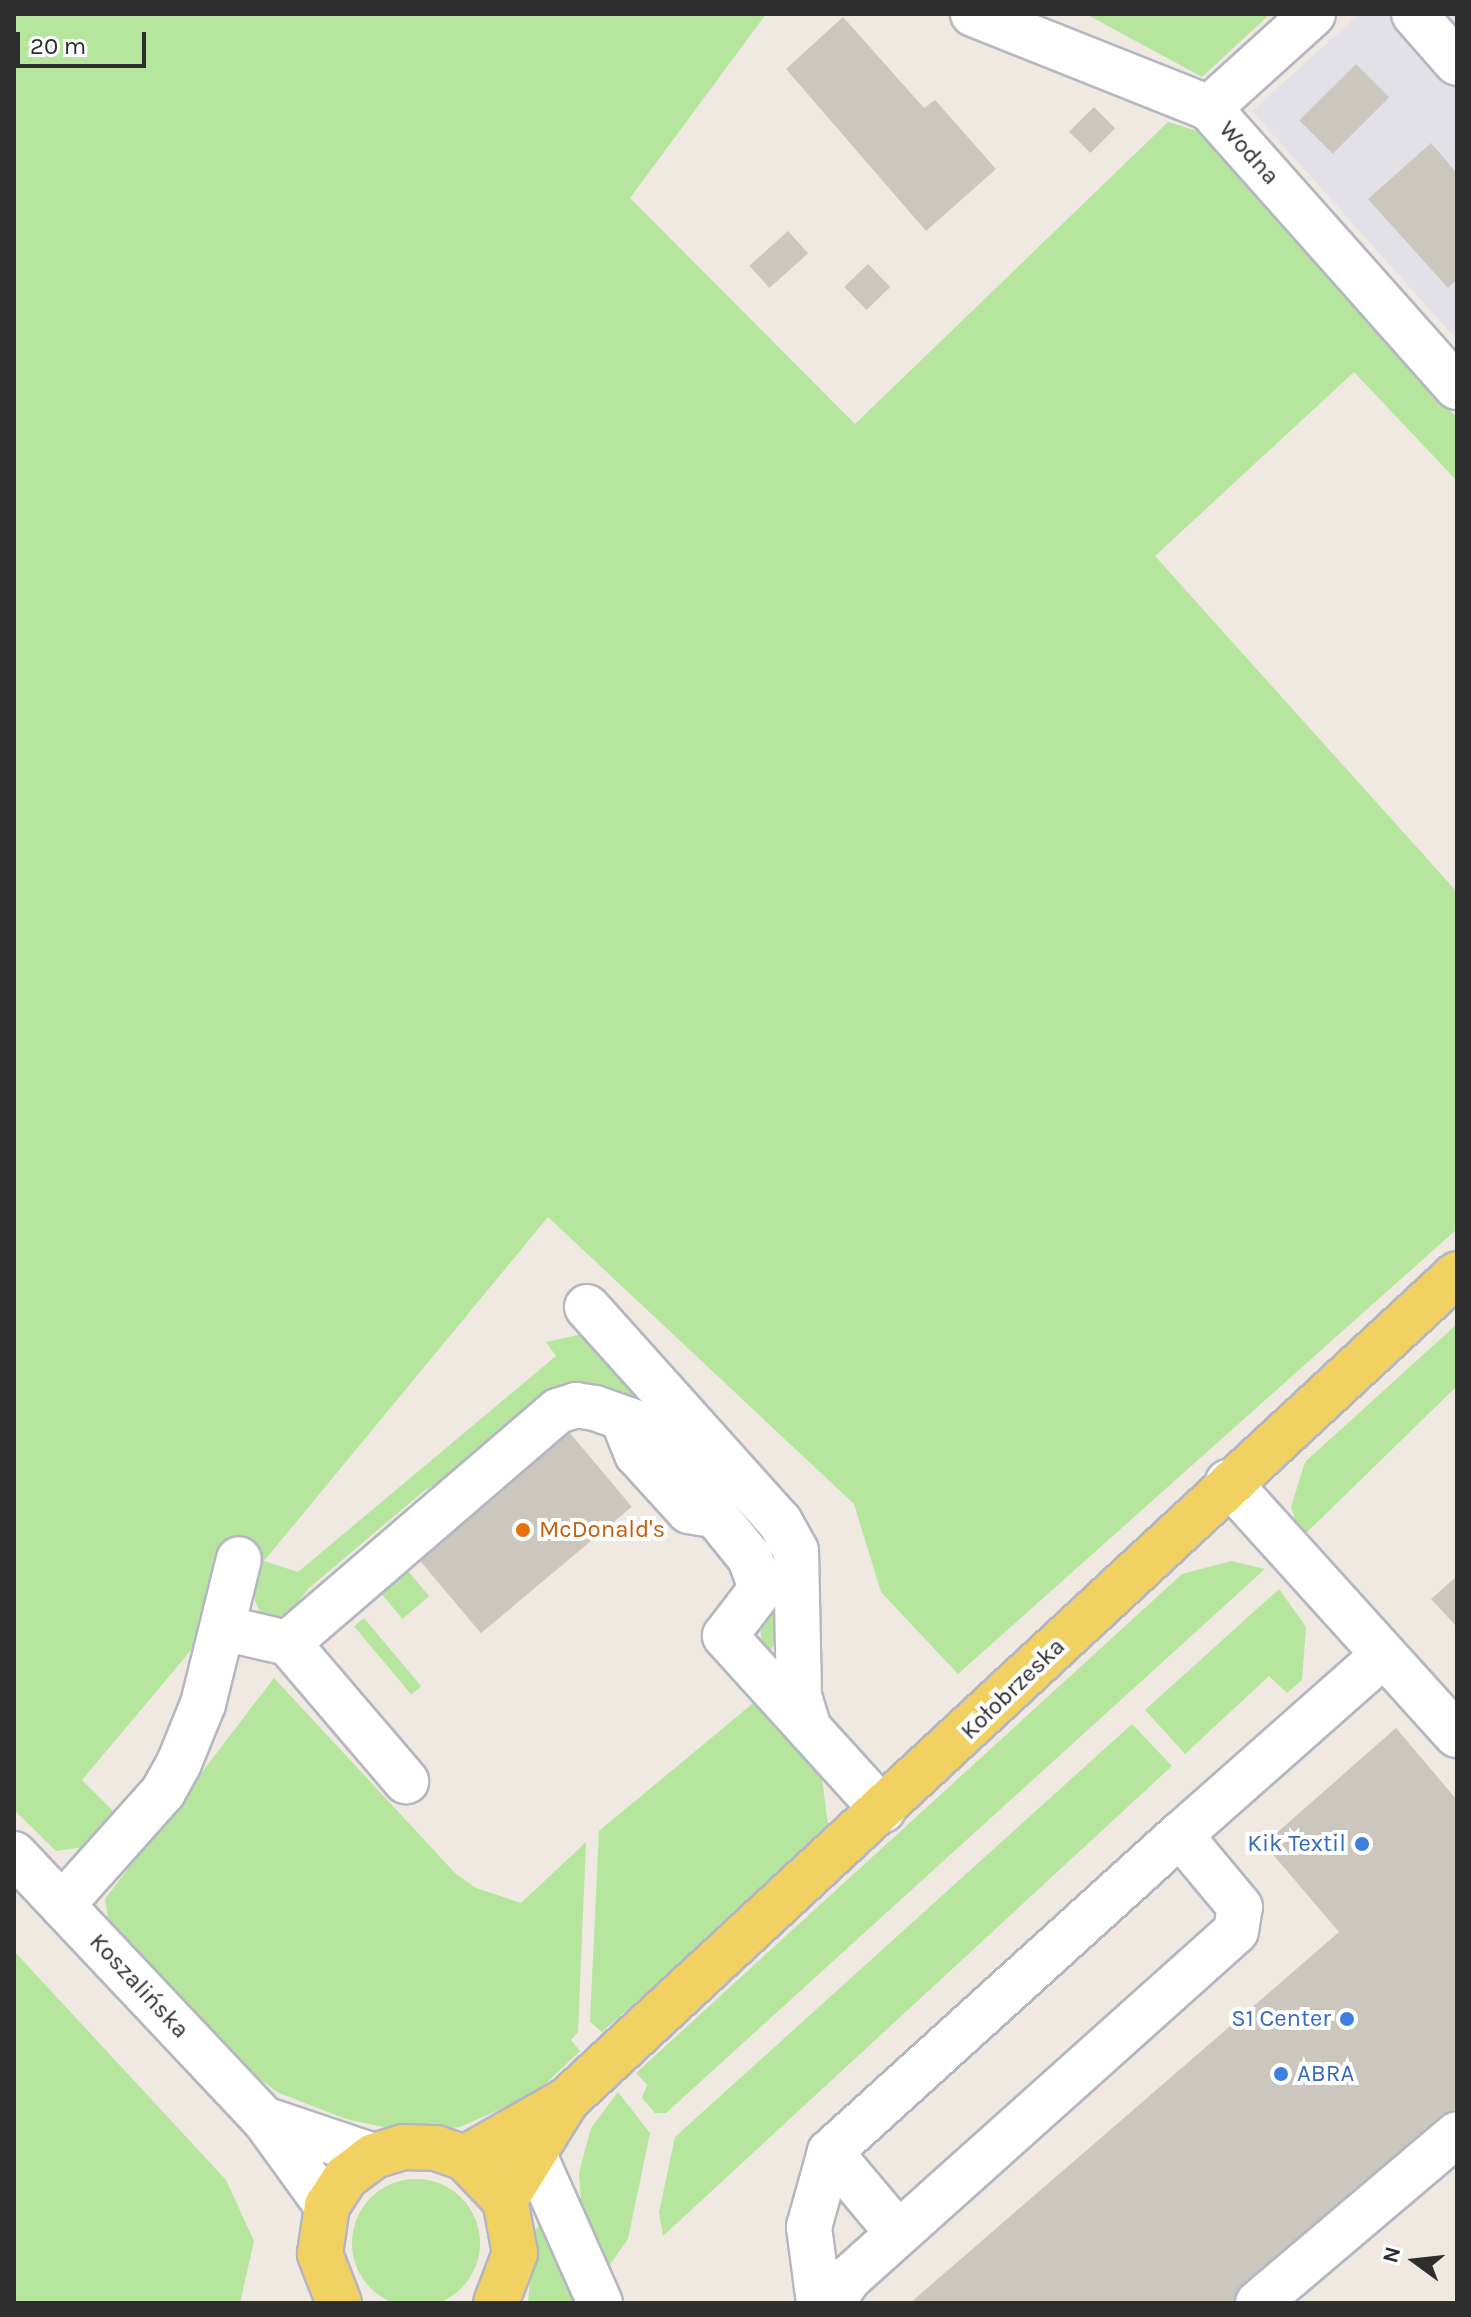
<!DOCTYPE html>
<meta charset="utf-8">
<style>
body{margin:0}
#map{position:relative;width:1471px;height:2317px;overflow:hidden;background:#efe9e1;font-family:Karla,sans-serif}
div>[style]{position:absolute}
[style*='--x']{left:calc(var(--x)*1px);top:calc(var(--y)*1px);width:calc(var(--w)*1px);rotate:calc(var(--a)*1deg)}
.industrial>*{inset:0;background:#e3e1e8}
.green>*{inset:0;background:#b6e59e;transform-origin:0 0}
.round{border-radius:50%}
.building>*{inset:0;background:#cbc7bf;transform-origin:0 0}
.roads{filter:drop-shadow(2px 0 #b4b7c1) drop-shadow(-2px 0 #b4b7c1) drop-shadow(0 2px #b4b7c1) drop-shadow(0 -2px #b4b7c1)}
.minor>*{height:44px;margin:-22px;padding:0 22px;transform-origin:22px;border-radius:22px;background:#fff}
.major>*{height:44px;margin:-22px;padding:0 22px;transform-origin:22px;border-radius:22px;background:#f2d163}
.dots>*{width:22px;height:22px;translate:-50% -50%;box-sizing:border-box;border:4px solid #fff;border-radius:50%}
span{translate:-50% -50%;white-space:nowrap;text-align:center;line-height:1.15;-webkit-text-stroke:8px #fff;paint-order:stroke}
.street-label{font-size:24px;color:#2e2e2e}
.food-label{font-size:24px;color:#c56008}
.left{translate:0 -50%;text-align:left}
.shop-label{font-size:24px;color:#366cbe}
.right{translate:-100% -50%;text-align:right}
.frame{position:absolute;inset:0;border:16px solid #2e2e2e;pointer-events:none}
.north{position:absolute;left:1375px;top:2221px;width:80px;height:80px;-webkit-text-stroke:6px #fff;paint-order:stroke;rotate:285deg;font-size:22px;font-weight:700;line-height:32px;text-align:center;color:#2e2e2e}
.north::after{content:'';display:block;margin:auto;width:28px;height:36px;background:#2e2e2e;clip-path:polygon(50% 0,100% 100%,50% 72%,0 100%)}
.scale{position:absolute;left:16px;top:32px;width:130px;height:36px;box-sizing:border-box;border:4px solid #2e2e2e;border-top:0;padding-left:10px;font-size:24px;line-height:28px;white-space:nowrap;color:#2e2e2e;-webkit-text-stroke:6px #fff;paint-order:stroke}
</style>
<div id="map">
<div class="industrial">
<i style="clip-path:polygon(1359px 14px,1457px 14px,1457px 340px,1252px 111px)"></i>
</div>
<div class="green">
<i style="clip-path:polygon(14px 14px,766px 14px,630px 198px,855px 424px,1168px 122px,1197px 131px,1457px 418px,1457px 481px,1354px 372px,1155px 556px,1457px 892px,1457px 1229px,958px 1674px,881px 1592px,854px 1504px,548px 1217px,264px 1561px,298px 1572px,556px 1356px,546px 1342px,587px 1333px,767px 1534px,776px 1556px,779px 1641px,770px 1650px,762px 1642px,759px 1621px,768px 1611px,600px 1398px,425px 1490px,308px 1589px,289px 1614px,274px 1619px,261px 1614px,254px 1598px,263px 1561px,224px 1547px,192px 1649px,82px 1780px,115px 1813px,84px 1847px,56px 1851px,14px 1810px)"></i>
<i style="clip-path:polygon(1086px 14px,1270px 14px,1202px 77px)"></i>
<i style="clip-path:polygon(1457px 1324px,1457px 1386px,1301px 1538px,1291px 1507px,1305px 1462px)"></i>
<i style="clip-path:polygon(1231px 1561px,1265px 1569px,666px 2113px,655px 2113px,642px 2098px,647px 2085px,636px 2073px,1182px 1574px)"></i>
<i style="left:408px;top:1571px;width:33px;height:35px;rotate:50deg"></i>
<i style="clip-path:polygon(1279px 1589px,1306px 1627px,1302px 1680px,1287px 1693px,1269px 1676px,1185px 1754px,1145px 1710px)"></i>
<i style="left:364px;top:1618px;width:89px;height:13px;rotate:50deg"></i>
<i style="clip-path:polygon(274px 1678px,456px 1874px,476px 1888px,521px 1903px,586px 1842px,578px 2032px,571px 2040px,580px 2051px,535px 2094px,460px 2127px,407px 2132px,346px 2119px,279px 2093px,238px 2063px,110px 1930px,105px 1899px)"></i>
<i style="clip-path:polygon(763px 1695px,819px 1755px,829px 1833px,602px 2032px,590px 2022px,599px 1831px)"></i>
<i style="clip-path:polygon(1132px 1724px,1172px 1766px,663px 2236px,659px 2212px,675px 2137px)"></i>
<i style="clip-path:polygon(14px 1951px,226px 2180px,254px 2241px,240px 2303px,14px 2303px)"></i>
<i style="clip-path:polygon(618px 2092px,650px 2133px,628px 2239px,604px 2273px,582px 2213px,579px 2173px,591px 2128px)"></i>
<i class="round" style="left:352px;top:2179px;width:128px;height:128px"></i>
<i style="clip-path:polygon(543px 2217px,578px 2287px,571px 2303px,528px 2303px,534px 2234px)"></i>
</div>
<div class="building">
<i style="clip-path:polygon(843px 17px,924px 108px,935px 100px,996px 169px,926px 231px,786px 69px)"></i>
<i style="left:1356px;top:64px;width:47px;height:80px;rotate:45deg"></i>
<i style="left:1094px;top:107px;width:30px;height:35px;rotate:45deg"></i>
<i style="clip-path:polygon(1431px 143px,1457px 173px,1457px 279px,1448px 288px,1368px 199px)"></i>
<i style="left:788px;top:231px;width:30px;height:52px;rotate:48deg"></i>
<i style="left:868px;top:264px;width:32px;height:33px;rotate:46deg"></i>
<i style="left:565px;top:1427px;width:104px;height:197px;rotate:50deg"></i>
<i style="clip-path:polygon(1457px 1576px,1457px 1627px,1431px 1599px)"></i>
<i style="clip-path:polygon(1396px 1728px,1457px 1800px,1457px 2107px,1231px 2303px,910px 2303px,1339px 1932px,1264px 1844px)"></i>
</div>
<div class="roads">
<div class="minor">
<i style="--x:973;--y:14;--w:254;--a:21.7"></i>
<i style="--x:1209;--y:108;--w:373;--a:48.4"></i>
<i style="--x:1414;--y:14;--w:65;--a:48.7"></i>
<i style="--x:1209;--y:108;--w:140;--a:-42.1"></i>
<i style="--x:587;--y:1307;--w:289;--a:48.1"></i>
<i style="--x:780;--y:1522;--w:33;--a:61"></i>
<i style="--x:796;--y:1551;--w:145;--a:88.8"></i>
<i style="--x:799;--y:1696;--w:34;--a:73"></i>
<i style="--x:624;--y:1422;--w:35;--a:68"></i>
<i style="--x:637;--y:1454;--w:77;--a:47.6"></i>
<i style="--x:689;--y:1511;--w:27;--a:10"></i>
<i style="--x:1228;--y:1482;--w:341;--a:47.9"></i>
<i style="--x:223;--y:1628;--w:67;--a:13"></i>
<i style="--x:288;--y:1643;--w:182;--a:49.5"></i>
<i style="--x:288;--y:1643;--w:356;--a:-40.7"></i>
<i style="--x:558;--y:1411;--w:19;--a:-18"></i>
<i style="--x:576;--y:1405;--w:19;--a:9"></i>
<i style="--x:595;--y:1408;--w:69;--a:19.5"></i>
<i style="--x:660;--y:1431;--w:74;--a:46.6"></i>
<i style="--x:711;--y:1485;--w:31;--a:81"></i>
<i style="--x:716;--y:1516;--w:54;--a:51"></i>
<i style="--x:750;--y:1558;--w:33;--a:70"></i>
<i style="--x:761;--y:1589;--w:59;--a:127.5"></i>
<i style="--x:725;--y:1636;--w:235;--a:47.8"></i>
<i style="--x:14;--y:1854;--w:364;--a:46.7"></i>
<i style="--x:264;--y:2119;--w:107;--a:54.1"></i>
<i style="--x:62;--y:1905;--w:152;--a:-48.2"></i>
<i style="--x:163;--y:1792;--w:33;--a:-61"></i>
<i style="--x:179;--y:1763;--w:64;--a:-67.9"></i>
<i style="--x:203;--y:1704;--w:149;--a:-76.1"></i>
<i style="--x:264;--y:2119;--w:116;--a:18.6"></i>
<i style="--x:535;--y:2157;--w:160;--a:66"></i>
<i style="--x:898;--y:2233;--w:106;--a:-130"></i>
<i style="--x:830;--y:2152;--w:472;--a:-42.2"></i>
<i style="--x:819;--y:2303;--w:77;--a:-97.5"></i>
<i style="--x:809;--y:2227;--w:78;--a:-74.4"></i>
<i style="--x:831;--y:2303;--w:32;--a:-54"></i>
<i style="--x:850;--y:2277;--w:518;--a:-41.87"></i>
<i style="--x:1236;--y:1931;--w:24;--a:-81"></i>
<i style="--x:1240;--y:1907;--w:94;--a:-129.8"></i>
<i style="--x:1180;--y:1835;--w:268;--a:-41.5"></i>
<i style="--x:1258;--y:2303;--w:261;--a:-40.3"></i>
</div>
<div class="major">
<i style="--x:465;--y:2158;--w:117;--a:-29.6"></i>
<i style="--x:567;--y:2100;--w:1214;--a:-42.86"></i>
<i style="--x:505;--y:2200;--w:118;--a:-58.2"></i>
<i style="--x:339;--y:2303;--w:53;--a:-111.2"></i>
<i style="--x:320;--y:2254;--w:49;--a:-81.7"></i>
<i style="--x:327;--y:2206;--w:35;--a:-57"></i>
<i style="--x:346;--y:2177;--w:35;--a:-37"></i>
<i style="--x:374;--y:2156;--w:31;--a:-17"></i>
<i style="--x:404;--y:2147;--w:32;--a:2"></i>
<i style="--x:436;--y:2148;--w:31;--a:19"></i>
<i style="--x:465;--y:2158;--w:58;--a:46.4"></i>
<i style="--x:505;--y:2200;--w:54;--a:79.3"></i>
<i style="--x:515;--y:2253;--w:53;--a:110.8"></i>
</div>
</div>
<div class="dots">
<i style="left:523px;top:1530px;background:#e8710a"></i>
<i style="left:1362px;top:1844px;background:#3f7fe0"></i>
<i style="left:1347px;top:2019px;background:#3f7fe0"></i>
<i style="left:1281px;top:2074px;background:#3f7fe0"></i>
</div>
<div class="street-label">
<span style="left:1249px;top:153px;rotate:48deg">Wodna</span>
<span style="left:1013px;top:1689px;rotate:-44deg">Kołobrzeska</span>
<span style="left:139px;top:1986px;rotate:47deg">Koszalińska</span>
</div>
<div class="food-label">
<span class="left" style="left:539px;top:1530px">McDonald's</span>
</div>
<div class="shop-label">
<span class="right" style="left:1346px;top:1844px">Kik Textil</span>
<span class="right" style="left:1331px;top:2019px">S1 Center</span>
<span class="left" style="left:1297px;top:2074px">ABRA</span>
</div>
<div class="frame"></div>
<div class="north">N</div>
<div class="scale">20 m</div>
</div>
